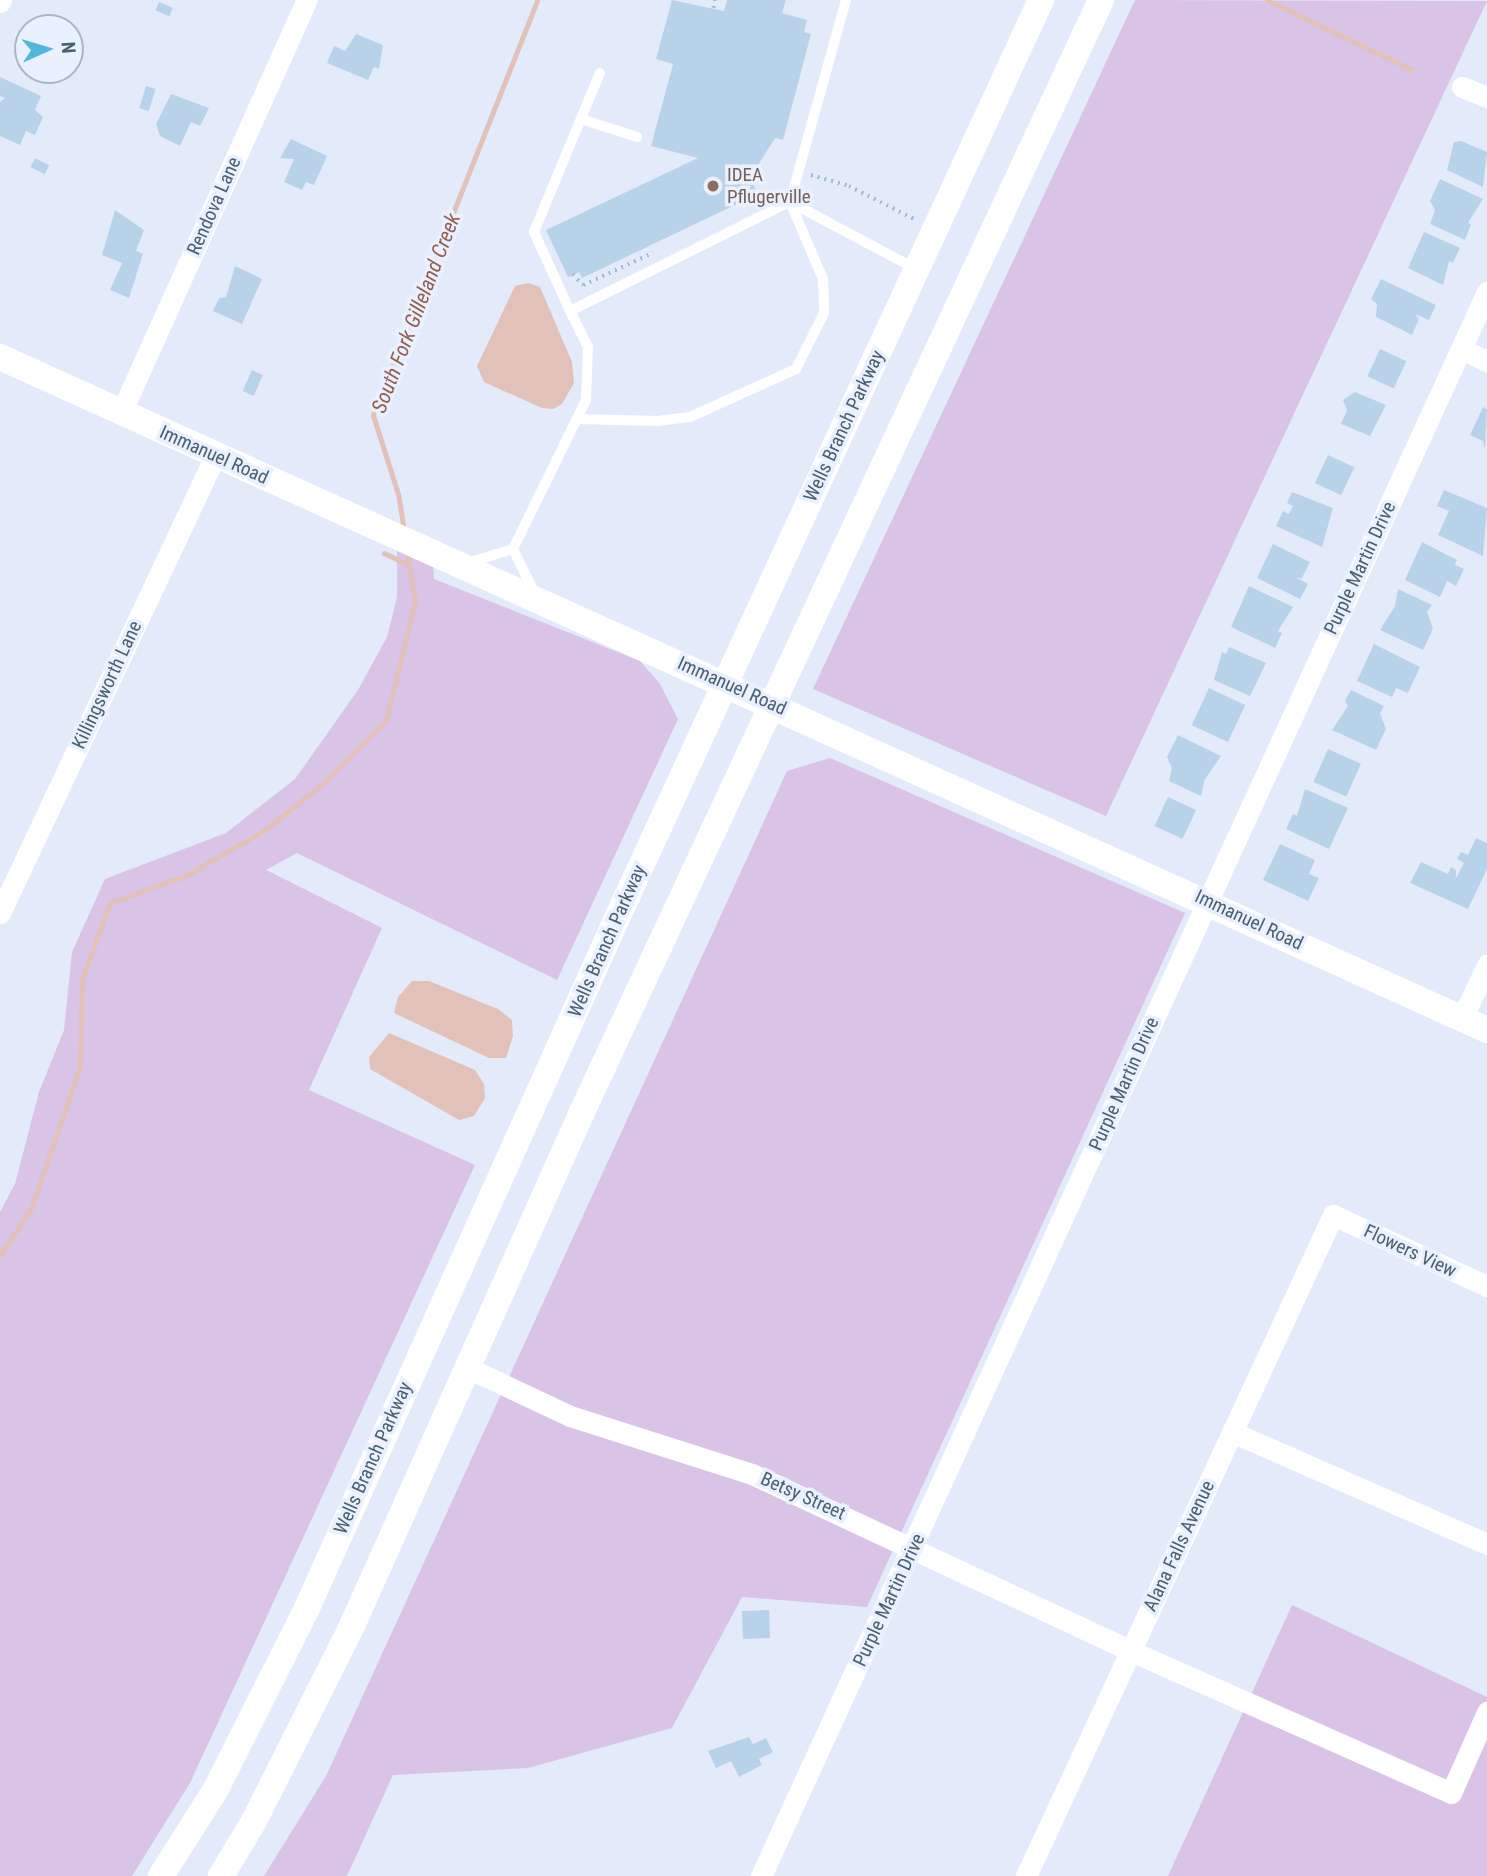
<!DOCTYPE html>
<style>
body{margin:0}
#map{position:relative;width:1487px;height:1876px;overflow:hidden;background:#e3ebfa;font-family:"Roboto Condensed",sans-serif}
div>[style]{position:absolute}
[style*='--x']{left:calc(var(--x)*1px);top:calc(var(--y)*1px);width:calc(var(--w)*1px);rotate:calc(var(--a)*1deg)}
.green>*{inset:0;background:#d9c3e6}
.water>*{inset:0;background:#e2c1b9}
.stream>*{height:5px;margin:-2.5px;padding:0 2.5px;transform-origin:2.5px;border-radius:2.5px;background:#e2c1b9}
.building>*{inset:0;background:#b8d3e9;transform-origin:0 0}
.path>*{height:3.5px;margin-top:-1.75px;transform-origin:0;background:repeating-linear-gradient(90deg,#a0bdd2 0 2px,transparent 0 7px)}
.service>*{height:10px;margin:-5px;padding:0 5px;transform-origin:5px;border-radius:5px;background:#fff}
.minor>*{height:21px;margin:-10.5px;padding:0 10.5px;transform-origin:10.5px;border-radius:10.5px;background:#fff}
.tertiary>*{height:26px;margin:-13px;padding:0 13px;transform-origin:13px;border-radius:13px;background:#fff}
.dots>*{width:19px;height:19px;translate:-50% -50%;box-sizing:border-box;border:4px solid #e9f0fe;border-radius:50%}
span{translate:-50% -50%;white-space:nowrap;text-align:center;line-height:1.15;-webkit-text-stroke:7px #e9f0fe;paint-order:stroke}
.education-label{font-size:19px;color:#785e54}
.left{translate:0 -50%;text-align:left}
.street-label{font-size:19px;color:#4b6170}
.water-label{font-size:21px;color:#965e50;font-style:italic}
.north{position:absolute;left:14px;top:14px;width:70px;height:70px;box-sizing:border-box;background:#e9f0fe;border:2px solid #aab7c5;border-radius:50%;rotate:86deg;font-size:19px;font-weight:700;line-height:28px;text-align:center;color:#4b6170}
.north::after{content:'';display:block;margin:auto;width:24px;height:32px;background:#51b7dc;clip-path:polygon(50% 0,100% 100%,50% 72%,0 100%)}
</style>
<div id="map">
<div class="green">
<i style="clip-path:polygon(1135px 0,1487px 1px,1106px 816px,813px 689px)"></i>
<i style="clip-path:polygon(397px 550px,433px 563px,434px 579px,640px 661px,660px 684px,678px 719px,557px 980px,297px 853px,266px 870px,382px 928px,309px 1090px,475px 1165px,190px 1783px,132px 1876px,0 1876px,0 1212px,15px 1184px,39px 1092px,64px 1030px,72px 952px,105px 879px,226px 833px,295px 779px,358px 690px,387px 637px,397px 597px)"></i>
<i style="clip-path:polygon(830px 758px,1185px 913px,867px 1607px,742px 1597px,672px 1728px,528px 1768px,393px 1775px,347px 1876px,264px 1876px,326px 1776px,787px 771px)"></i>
<i style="clip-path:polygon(1292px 1605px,1487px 1697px,1487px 1876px,1168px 1876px)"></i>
</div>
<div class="water">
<i style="clip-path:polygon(528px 283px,540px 287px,572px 362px,574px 383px,562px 404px,553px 409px,542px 408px,484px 382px,477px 366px,515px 286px)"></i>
<i style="clip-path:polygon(412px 981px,429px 981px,498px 1009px,512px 1020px,513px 1036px,506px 1058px,489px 1058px,394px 1013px,398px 997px)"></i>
<i style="clip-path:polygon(389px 1033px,475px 1070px,484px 1084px,485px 1098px,474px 1116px,459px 1120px,370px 1069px,369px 1057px)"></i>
</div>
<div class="stream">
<i style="--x:1267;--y:0;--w:160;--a:25.6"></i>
<i style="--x:404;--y:531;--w:37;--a:-99"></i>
<i style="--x:398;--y:494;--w:83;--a:-107.6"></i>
<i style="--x:373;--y:415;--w:446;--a:-68.4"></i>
<i style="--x:384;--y:553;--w:28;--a:26"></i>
<i style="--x:0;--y:1255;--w:55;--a:-56"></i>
<i style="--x:31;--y:1209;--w:150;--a:-71"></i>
<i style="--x:80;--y:1067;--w:88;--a:-88.7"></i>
<i style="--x:82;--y:979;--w:81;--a:-69.8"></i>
<i style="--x:110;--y:903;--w:82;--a:-20"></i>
<i style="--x:187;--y:875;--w:90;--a:-30"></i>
<i style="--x:265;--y:830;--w:70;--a:-38.7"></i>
<i style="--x:320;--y:786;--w:93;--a:-45"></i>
<i style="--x:386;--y:720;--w:121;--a:-76.1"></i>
<i style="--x:415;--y:603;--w:52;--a:-98.9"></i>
</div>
<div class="building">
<i style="clip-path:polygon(672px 0,724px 11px,727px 0,786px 0,782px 13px,807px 20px,804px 32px,811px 34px,783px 140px,775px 138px,750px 178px,758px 194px,582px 278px,579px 272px,568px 277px,546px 230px,698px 158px,651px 146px,673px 64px,656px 59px)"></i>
<i style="left:159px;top:2px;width:15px;height:9px;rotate:23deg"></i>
<i style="clip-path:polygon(356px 34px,383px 45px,379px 69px,374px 67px,368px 80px,327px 63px,334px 46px,345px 51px)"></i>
<i style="clip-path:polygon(0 77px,41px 96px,35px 110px,43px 117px,35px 135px,26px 131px,20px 145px,0 136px,0 102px,5px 98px,0 96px)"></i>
<i style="left:146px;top:86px;width:10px;height:23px;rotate:17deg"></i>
<i style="clip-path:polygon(171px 94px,209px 108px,200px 126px,191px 122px,180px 146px,160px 136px,156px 124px)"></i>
<i style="clip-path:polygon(291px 139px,327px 156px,314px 185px,306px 182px,302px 190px,284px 182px,294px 159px,280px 158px)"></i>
<i style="clip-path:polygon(1461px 141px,1487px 152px,1483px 187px,1447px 170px,1454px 142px)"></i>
<i style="left:35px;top:158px;width:16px;height:10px;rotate:27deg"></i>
<i style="clip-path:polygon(1440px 179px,1483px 199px,1468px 223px,1471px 224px,1465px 240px,1430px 224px,1435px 210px,1430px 201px)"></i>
<i style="clip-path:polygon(115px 210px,144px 230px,136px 251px,143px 254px,129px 298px,110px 290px,122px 263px,102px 255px)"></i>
<i style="clip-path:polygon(1424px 232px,1460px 248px,1453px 263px,1449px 261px,1443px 285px,1408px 268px)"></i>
<i style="clip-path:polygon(235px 266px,262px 279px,242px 324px,213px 311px,219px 298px,226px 297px)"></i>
<i style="clip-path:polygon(1381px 279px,1436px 305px,1429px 320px,1415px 314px,1419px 319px,1412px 335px,1376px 317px,1377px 304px,1371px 299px)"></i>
<i style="left:1380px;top:349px;width:29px;height:30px;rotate:25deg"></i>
<i style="left:252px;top:370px;width:12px;height:23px;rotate:24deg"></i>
<i style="clip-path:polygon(1355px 392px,1386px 405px,1370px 436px,1341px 424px,1347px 410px,1343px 400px)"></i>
<i style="clip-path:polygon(1483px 407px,1487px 409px,1485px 450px,1483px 441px,1470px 435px)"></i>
<i style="left:1328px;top:455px;width:29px;height:31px;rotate:25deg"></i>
<i style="clip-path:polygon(1444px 490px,1487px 508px,1483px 556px,1438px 535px,1449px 511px,1437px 506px)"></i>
<i style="clip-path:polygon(1292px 492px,1333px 508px,1322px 547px,1276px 526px,1283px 511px,1289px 514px,1293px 506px,1287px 503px)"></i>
<i style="clip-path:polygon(1422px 542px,1457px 560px,1455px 565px,1464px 569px,1456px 586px,1447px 581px,1440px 597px,1405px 580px)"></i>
<i style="clip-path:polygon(1273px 544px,1310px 562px,1302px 578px,1297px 578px,1308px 584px,1300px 599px,1257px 578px)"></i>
<i style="clip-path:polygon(1249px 586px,1293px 607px,1278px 631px,1282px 633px,1275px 648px,1231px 627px)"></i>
<i style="clip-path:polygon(1398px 589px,1432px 605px,1427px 612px,1433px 629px,1423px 650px,1380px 630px,1395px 606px)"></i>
<i style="clip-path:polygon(1374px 644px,1420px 667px,1408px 693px,1396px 688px,1392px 697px,1357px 681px)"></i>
<i style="clip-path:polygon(1229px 647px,1266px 663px,1250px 696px,1214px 680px,1222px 652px,1226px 654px)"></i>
<i style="left:1209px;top:688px;width:40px;height:41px;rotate:25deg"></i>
<i style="clip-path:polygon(1351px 690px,1384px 706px,1380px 713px,1386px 729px,1376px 750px,1332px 730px,1348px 706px,1345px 701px)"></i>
<i style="clip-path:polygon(1178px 735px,1221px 756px,1205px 779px,1201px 796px,1169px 781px,1172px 768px,1167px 757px)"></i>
<i style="left:1328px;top:749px;width:36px;height:36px;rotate:24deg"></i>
<i style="clip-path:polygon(1305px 789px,1348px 808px,1329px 849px,1286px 829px,1293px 814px,1297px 816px)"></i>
<i style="left:1168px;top:797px;width:31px;height:32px;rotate:25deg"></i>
<i style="clip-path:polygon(1476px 838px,1487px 843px,1487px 869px,1468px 909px,1410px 883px,1421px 862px,1448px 874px,1451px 867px,1456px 870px,1456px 878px,1464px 863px,1457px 859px,1461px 852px,1468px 855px)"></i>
<i style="clip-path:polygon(1280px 844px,1315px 860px,1309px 874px,1319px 878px,1308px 901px,1263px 880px)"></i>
<i style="left:769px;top:1610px;width:28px;height:27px;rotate:88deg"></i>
<i style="clip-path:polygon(749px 1737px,753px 1744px,766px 1738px,773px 1752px,759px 1759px,762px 1765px,739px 1777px,731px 1761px,716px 1768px,708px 1751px)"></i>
</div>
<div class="path">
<i style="--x:713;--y:8;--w:8;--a:-76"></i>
<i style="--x:811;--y:175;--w:40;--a:16"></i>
<i style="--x:849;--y:186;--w:75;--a:26.9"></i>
<i style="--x:573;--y:274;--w:15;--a:48"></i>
<i style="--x:583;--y:285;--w:77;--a:-24.6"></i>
</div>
<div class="service">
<i style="--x:846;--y:0;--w:210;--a:105.5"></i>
<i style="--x:790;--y:202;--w:143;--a:28"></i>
<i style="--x:581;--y:119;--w:59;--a:17.8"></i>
<i style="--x:570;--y:311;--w:87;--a:-114.5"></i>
<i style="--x:534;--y:232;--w:172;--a:-67.5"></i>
<i style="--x:513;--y:549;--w:50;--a:63.9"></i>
<i style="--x:467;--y:563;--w:48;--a:-16.9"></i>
<i style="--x:513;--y:549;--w:166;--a:-63.9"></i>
<i style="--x:586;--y:400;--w:53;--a:-87.8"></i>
<i style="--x:588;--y:347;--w:40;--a:-116.6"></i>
<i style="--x:570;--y:311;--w:246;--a:-26.4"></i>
<i style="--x:790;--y:202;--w:84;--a:66.8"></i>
<i style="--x:823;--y:279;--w:34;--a:88"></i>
<i style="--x:824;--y:313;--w:63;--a:116.6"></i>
<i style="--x:796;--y:369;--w:116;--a:155.6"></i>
<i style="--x:690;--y:417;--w:31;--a:173"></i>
<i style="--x:659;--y:421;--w:82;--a:-178.6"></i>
</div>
<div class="minor">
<i style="--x:0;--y:2;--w:2;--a:-63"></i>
<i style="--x:1462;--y:87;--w:27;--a:22"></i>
<i style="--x:1461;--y:349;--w:29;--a:25"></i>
<i style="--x:121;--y:413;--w:453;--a:-65.8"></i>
<i style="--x:0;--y:913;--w:505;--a:-64.8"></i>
<i style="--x:1462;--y:1018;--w:59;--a:-64.7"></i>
<i style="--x:466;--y:1367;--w:115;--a:25.2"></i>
<i style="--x:570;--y:1416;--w:191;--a:17.7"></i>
<i style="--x:752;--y:1474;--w:418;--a:25"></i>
<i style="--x:1131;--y:1651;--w:350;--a:23.9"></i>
<i style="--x:1451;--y:1793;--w:89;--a:-66"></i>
<i style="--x:1232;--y:1432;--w:279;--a:23.7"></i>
<i style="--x:761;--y:1876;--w:1742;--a:-65.38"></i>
<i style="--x:1026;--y:1876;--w:729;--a:-65.09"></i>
<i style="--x:1333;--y:1215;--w:170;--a:24.8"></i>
</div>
<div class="tertiary">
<i style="--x:0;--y:357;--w:1632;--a:24.35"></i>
<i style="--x:161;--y:1876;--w:103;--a:-57.7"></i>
<i style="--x:216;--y:1789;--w:203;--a:-63.3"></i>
<i style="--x:307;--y:1608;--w:771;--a:-65.8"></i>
<i style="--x:623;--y:905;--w:997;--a:-65.21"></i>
<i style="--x:221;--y:1876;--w:64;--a:-59"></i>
<i style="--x:254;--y:1821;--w:216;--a:-63.3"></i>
<i style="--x:351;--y:1628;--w:565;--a:-65.88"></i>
<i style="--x:582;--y:1112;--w:1227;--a:-64.98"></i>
</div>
<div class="dots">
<i style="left:713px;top:186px;background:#8d6e63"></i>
</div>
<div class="education-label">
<span class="left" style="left:727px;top:186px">IDEA<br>Pflugerville</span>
</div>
<div class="street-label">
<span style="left:214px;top:206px;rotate:-66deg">Rendova Lane</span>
<span style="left:844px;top:426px;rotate:-65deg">Wells Branch Parkway</span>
<span style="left:214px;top:455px;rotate:24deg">Immanuel Road</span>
<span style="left:1360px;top:568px;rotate:-65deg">Purple Martin Drive</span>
<span style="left:107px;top:685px;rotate:-65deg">Killingsworth Lane</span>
<span style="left:732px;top:686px;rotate:24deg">Immanuel Road</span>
<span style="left:1249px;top:920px;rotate:25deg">Immanuel Road</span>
<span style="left:607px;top:941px;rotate:-66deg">Wells Branch Parkway</span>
<span style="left:1124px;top:1084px;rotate:-66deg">Purple Martin Drive</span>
<span style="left:1410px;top:1251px;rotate:25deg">Flowers View</span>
<span style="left:373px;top:1458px;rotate:-66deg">Wells Branch Parkway</span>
<span style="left:803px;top:1496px;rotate:24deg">Betsy Street</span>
<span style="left:1179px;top:1546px;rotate:-65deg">Alana Falls Avenue</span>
<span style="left:889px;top:1600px;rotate:-65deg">Purple Martin Drive</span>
</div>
<div class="water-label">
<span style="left:416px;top:313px;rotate:-69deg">South Fork Gilleland Creek</span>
</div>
<div class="north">N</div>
</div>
